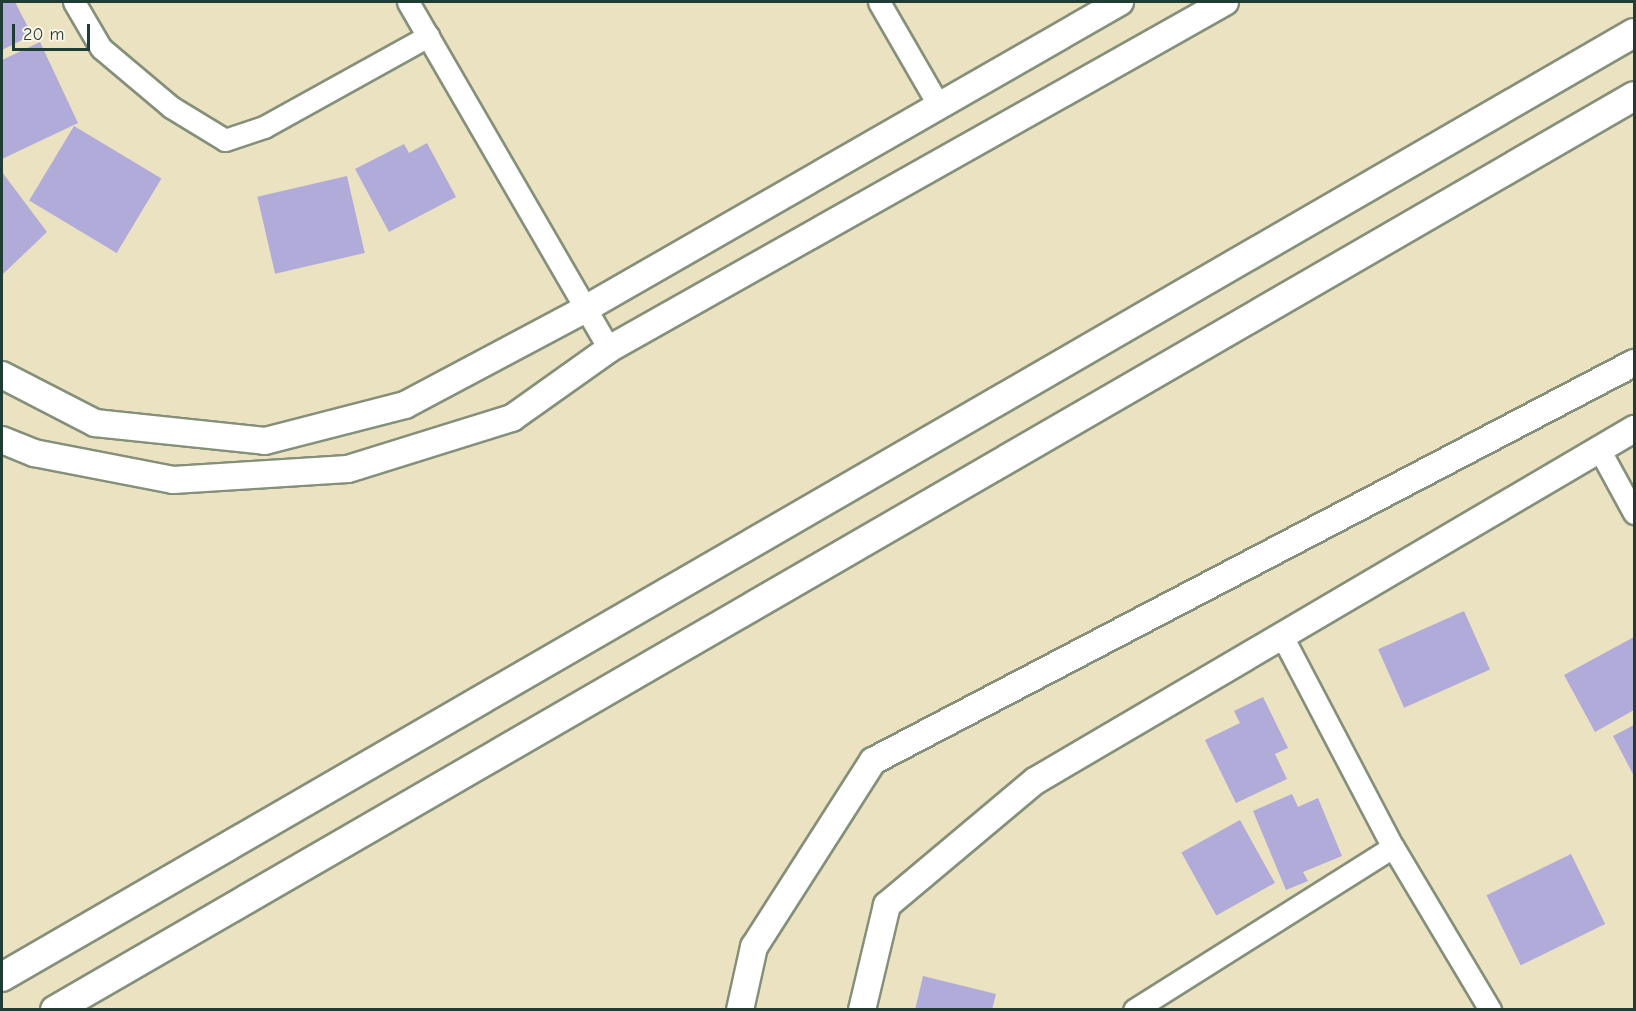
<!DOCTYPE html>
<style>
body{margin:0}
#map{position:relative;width:1636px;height:1011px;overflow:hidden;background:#eae2c0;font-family:"Comic Neue",sans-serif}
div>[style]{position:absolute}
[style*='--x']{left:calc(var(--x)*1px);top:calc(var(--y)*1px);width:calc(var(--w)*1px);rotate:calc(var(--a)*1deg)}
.building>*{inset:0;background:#b1abd9;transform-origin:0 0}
.roads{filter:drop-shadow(2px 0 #84907a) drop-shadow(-2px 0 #84907a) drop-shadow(0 2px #84907a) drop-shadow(0 -2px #84907a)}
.minor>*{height:21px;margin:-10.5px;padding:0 10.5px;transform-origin:10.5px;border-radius:10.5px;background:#fff}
.tertiary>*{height:26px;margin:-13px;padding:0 13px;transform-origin:13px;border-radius:13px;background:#fff}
.secondary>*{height:28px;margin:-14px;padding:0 14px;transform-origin:14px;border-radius:14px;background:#fff}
span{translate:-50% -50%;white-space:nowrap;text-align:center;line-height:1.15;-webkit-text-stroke:6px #fcf5e5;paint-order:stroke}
.frame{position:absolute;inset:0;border:3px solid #1f3d34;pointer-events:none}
.scale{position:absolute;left:12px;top:24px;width:78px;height:27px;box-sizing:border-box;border:3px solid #1f3d34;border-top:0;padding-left:8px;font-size:18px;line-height:21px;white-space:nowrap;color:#1f3d34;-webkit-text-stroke:4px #fcf5e5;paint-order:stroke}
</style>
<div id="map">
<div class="building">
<i style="clip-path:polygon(2px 2px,15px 2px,32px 35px,2px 50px)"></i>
<i style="clip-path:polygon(40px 42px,78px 123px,2px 159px,2px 60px)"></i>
<i style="left:74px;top:126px;width:102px;height:87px;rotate:31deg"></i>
<i style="clip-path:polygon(427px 143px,456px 197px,389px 232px,355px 169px,404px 144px,409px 153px)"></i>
<i style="clip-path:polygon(2px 172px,47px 232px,2px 275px)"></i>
<i style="left:347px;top:176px;width:79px;height:92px;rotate:77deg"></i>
<i style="left:1464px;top:611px;width:64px;height:94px;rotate:66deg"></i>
<i style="clip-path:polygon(1634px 637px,1634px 710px,1595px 732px,1564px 675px)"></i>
<i style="clip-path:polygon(1263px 697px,1288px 748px,1275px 754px,1287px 779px,1236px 803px,1205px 740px,1240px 723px,1234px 711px)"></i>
<i style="clip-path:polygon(1634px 725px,1634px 776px,1613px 736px)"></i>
<i style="clip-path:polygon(1292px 794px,1298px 807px,1318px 798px,1342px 856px,1303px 872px,1308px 881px,1286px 890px,1253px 811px)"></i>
<i style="left:1240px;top:820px;width:72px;height:67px;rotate:61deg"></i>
<i style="left:1571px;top:854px;width:78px;height:94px;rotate:64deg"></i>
<i style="clip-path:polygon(923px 976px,996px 994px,992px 1010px,915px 1010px)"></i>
</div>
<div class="roads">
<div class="minor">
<i style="--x:74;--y:2;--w:53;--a:59.6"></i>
<i style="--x:101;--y:48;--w:92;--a:40.1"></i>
<i style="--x:171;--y:107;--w:63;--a:31.4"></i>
<i style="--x:225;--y:140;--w:41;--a:-18.4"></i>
<i style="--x:264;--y:127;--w:188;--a:-29"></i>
<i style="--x:408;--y:2;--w:401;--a:59.9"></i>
<i style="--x:879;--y:2;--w:120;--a:60"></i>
<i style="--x:1599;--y:449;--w:73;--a:61.3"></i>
<i style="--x:1282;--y:636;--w:238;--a:62.3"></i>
<i style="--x:1393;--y:847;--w:190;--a:59.2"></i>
<i style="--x:1134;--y:1010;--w:306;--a:-32.2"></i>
</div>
<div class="tertiary">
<i style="--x:2;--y:375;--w:105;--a:27.3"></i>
<i style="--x:95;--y:423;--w:171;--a:6"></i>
<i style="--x:265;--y:441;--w:145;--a:-14.4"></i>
<i style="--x:405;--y:405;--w:196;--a:-28"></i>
<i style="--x:578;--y:313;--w:625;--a:-29.85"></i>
<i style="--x:2;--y:440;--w:35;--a:22"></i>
<i style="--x:34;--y:453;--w:142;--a:11"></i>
<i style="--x:173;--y:480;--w:175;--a:-3.6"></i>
<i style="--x:348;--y:469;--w:172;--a:-17.3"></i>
<i style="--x:512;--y:418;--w:119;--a:-35.4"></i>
<i style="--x:609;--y:349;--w:707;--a:-29.39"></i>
<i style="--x:740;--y:1010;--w:65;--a:-77.5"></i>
<i style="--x:754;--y:947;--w:221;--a:-57.4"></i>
<i style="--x:873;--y:761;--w:859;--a:-27.61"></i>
<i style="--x:862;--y:1010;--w:108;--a:-76.6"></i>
<i style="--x:887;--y:905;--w:193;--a:-40"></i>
<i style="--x:1035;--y:781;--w:695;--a:-30.44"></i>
</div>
<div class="secondary">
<i style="--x:2;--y:977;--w:1885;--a:-30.05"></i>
<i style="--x:55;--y:1010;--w:1824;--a:-30.06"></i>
</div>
</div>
<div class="frame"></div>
<div class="scale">20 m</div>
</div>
